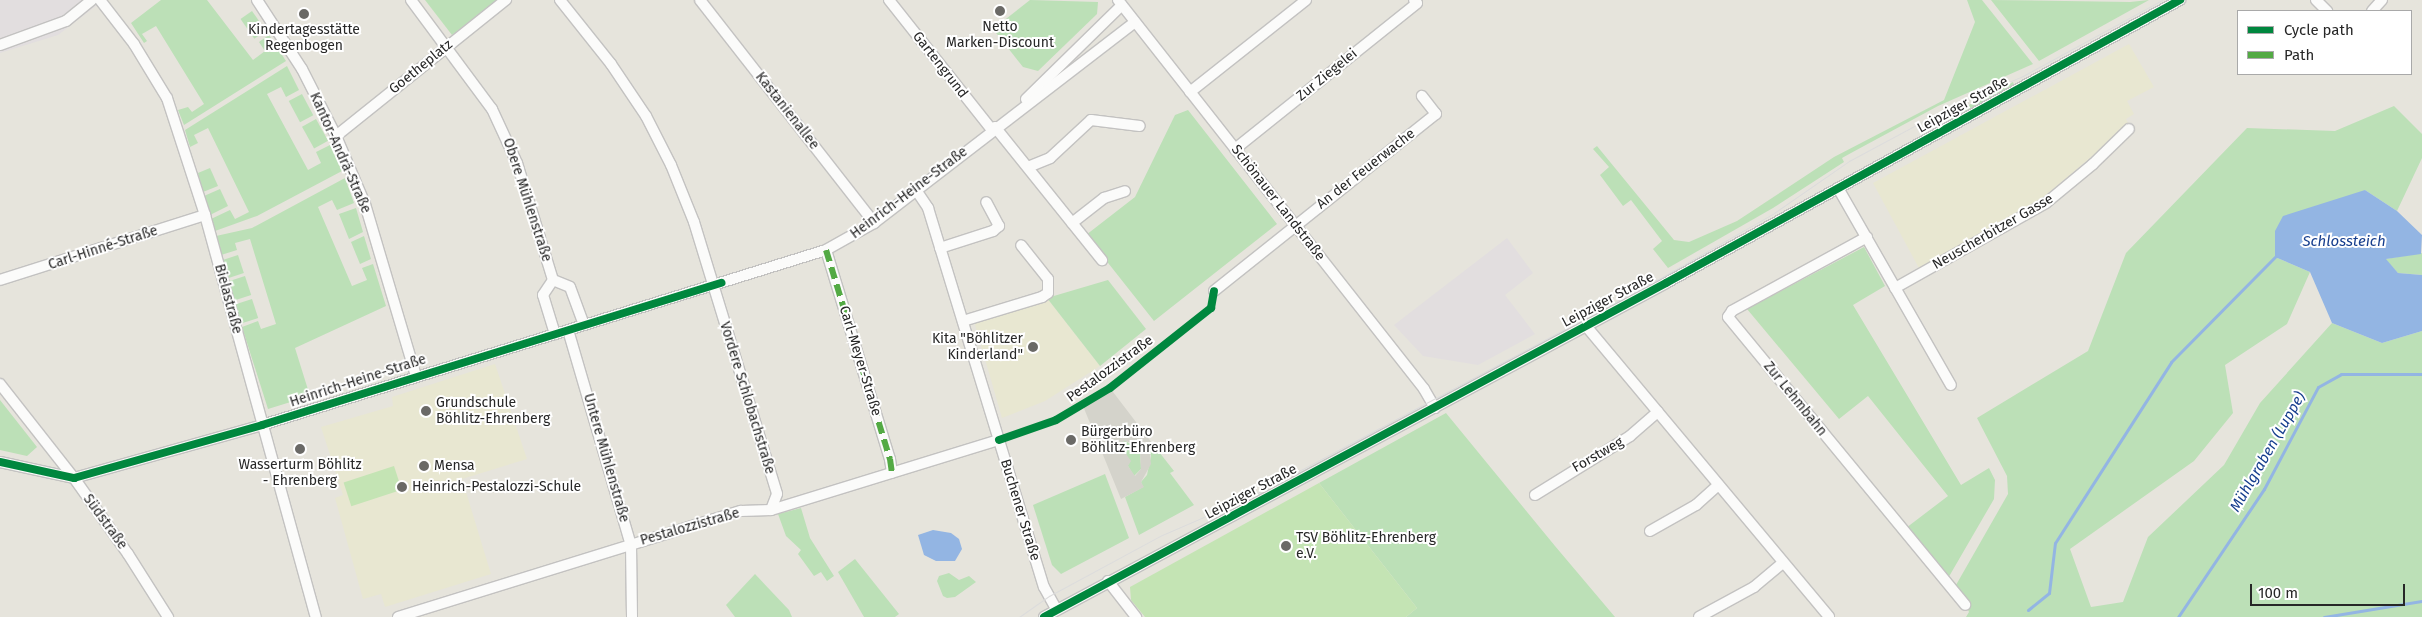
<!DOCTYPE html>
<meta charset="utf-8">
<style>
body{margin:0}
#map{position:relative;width:2422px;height:617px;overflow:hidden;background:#e6e4dc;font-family:"Fira Sans",sans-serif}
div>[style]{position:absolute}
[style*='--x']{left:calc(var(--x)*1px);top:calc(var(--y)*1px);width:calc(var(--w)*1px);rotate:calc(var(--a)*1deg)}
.industrial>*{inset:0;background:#e2dedf}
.education>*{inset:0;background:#e8e7d1}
.green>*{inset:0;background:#bce0b7;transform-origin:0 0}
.pitch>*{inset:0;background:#c4e4b4;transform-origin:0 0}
.plaza>*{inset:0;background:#d4d3cb}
.water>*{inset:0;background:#93b5e3}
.stream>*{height:3px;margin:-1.5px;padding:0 1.5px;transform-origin:1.5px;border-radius:1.5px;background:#93b5e3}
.roads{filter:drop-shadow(1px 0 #c3c2c1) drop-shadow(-1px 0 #c3c2c1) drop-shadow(0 1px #c3c2c1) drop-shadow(0 -1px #c3c2c1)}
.minor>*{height:10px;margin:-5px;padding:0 5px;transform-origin:5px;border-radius:5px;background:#fbfbfa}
.tram>*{height:1px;margin:-0.5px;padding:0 0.5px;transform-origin:0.5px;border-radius:0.5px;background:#dcdcdc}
.quiet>*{height:6px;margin-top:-3px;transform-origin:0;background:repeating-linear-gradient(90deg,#53aa44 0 12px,transparent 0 18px)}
.cycleway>*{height:8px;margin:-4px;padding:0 4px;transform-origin:4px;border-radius:4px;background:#00873e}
.dots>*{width:14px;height:14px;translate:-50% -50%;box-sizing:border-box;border:2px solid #fff;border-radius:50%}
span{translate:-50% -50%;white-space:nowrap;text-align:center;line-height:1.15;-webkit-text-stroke:4px #fff;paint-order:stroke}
.poi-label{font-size:14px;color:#272727}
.right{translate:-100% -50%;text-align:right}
.left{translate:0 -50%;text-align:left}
.street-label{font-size:14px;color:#272727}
.water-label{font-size:15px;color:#153d8d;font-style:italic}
.legend{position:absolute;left:2237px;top:10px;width:175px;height:65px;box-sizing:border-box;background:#fff;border:1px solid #a9a9a9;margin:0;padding:6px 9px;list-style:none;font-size:15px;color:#272727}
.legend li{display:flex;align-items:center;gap:10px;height:25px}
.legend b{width:25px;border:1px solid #a9a9a9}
.scale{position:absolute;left:2250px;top:584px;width:155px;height:22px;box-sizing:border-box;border:2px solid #272727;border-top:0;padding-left:6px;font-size:15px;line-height:18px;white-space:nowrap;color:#272727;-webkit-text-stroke:4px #fff;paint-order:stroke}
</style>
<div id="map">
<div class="industrial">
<i style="clip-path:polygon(0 0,104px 0,58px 35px,0 53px)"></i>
<i style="clip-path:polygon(1507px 238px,1533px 273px,1505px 295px,1535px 334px,1478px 365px,1423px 356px,1394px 325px)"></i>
</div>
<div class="education">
<i style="clip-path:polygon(2129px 44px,2154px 87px,2127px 101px,2134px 114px,2126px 119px,2129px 125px,2045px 196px,1920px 270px,1873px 183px)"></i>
<i style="clip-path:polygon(1047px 298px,1100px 366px,1045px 401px,1002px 418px,974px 321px)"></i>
<i style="clip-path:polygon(495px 364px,527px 459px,462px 479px,491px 574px,385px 607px,381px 594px,363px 599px,335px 498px,343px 495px,321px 427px,393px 406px,392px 397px)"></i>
</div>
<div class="green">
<i style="clip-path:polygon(161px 0,207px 0,253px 60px,265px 51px,259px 42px,269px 35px,286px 61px,184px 125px,178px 110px,188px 107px,192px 112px,204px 104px,156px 26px,142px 34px,147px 41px,144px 43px,131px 23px)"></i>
<i style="clip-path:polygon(425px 0,497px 0,452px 35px)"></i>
<i style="clip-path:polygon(1030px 0,1098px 2px,1097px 14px,1038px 71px,1023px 67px,993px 29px)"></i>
<i style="clip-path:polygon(1967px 0,1982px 0,2033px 64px,1938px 106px,1851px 153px,1842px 158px,1844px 162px,1773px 208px,1668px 268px,1653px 249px,1662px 241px,1631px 200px,1623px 206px,1600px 175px,1609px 167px,1593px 149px,1597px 146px,1674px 240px,1689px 242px,1737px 221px,1834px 157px,1944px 100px,1975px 22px)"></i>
<i style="clip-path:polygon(1991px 0,2130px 2px,2149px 0,2039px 61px)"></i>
<i style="left:252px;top:11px;width:24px;height:14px;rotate:55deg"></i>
<i style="clip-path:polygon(287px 66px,299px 90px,286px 97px,281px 87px,267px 94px,308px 170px,321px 163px,316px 152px,330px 145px,342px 171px,257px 216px,215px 231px,211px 219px,230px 210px,235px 219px,249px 212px,208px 128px,194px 135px,198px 143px,190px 147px,185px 130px)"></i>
<i style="clip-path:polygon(2013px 82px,2014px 85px,1948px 121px,1946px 117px)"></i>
<i style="left:302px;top:94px;width:24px;height:15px;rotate:62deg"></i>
<i style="clip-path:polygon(2394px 106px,2422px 134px,2422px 158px,2397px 211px,2365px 190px,2275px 257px,2310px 272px,2287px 324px,2225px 365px,2233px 413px,2194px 461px,2070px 549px,2091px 607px,2123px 602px,2148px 537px,2224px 465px,2260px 403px,2332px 323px,2382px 343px,2422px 331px,2422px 617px,1966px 617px,1969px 612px,1956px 585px,2008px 494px,2007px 476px,1977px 418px,2088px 351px,2126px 253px,2247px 128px,2335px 131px)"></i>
<i style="clip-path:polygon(1188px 110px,1277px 224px,1154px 321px,1086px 235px,1135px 197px,1175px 115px)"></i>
<i style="left:316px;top:119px;width:25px;height:16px;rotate:61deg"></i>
<i style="clip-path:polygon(210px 168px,218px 186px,203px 192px,198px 173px)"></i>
<i style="clip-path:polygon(345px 178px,354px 203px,337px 210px,332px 200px,318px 207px,352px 286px,367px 280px,362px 268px,373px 264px,386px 306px,295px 348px,310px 396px,268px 409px,242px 327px,258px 321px,261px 329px,276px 324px,250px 239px,235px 243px,237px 250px,221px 255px,216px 236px,252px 228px)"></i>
<i style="clip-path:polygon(220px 189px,228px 206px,210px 215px,204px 196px)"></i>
<i style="clip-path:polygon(356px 208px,363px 232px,349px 239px,339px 214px)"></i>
<i style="clip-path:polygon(364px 236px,371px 259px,360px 264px,351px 242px)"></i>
<i style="clip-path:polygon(1864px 247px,1885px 286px,1853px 305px,1961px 485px,1989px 468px,1995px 480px,1994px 499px,1947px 580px,1906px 528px,1948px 496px,1868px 396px,1839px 419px,1747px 309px)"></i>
<i style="clip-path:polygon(2422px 253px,2422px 275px,2398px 273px,2385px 259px)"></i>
<i style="left:238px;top:255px;width:19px;height:16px;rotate:72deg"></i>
<i style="left:245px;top:276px;width:20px;height:17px;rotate:72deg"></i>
<i style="clip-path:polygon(1108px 280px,1146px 329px,1100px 366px,1047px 298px)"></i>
<i style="left:252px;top:299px;width:20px;height:18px;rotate:72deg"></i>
<i style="clip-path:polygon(0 400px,37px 447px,27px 456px,0 450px)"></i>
<i style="clip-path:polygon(1446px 413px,1555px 546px,1615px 617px,1406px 617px,1417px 608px,1319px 483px)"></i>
<i style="clip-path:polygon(1124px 440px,1140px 450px,1141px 469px,1134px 476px,1128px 466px)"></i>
<i style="clip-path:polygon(1152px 443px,1174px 471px,1170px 473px,1194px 505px,1139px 535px,1125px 497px,1143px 487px,1141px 482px,1147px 475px,1151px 456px,1148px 446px)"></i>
<i style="clip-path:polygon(1105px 474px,1129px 538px,1061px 574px,1052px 565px,1033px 505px)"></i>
<i style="clip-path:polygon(801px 508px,810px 538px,834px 576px,827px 581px,821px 572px,814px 576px,798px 554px,801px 550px,786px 536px,778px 514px)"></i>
<i style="clip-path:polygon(855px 559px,899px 614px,895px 617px,864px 617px,838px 572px)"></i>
<i style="clip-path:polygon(949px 573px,959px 580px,969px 576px,976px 582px,955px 597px,947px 598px,943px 596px,937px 581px,939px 576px)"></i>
<i style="clip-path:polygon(755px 574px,789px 610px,792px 617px,735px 617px,726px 605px)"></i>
</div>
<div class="pitch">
<i style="left:394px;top:466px;width:25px;height:53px;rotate:72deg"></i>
<i style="clip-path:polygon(1319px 483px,1417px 608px,1406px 617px,1145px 617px,1131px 600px,1130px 587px)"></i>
</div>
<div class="plaza">
<i style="clip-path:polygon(evenodd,1110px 388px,1152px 443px,1149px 446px,1151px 464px,1141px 482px,1144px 487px,1121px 499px,1083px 406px,1110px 388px,1124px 441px,1133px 443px,1140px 450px,1141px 469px,1135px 476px,1128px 466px,1131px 461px,1124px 451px,1124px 441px)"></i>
</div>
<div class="water">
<i style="clip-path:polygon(2365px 190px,2397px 211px,2422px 235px,2421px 254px,2386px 259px,2398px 273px,2422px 275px,2422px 331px,2382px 343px,2332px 323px,2310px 272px,2275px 257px,2275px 231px,2283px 216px)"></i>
<i style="clip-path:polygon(933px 530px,951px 533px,959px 539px,962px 549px,955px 561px,936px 561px,924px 555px,918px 535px)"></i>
</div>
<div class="stream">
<i style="--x:2028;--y:610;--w:27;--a:-39"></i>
<i style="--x:2049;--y:593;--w:50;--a:-83.2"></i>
<i style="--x:2055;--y:543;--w:215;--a:-57.3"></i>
<i style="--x:2171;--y:362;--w:148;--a:-45.3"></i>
<i style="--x:2178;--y:617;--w:154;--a:-56.1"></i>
<i style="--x:2264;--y:489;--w:115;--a:-62.1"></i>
<i style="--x:2318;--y:387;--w:26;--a:-29"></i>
<i style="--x:2341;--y:374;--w:81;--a:0"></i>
<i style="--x:2324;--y:617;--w:99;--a:-9.3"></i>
</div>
<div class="roads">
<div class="minor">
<i style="--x:100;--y:0;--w:56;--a:52.3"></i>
<i style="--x:134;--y:44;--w:63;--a:58.6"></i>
<i style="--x:167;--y:98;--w:123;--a:72"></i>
<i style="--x:205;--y:215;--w:417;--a:74.6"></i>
<i style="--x:257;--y:0;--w:82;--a:56.9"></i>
<i style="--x:302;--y:69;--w:75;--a:63.1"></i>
<i style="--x:336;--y:136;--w:74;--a:66.9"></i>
<i style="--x:365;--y:204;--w:179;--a:73.5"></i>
<i style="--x:411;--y:0;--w:136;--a:53.4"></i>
<i style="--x:492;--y:109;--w:60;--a:65.2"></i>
<i style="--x:517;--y:163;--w:122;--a:72.9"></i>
<i style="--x:553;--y:280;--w:18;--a:22"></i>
<i style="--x:570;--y:287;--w:40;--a:69.8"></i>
<i style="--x:560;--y:0;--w:82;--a:51.4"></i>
<i style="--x:611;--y:64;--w:63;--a:56.1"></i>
<i style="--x:646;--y:116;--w:55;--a:63"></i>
<i style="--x:671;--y:165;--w:61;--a:68"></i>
<i style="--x:694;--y:222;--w:284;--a:73"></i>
<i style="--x:777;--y:494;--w:17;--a:111"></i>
<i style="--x:700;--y:0;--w:283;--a:52"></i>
<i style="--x:889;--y:0;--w:166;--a:51.6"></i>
<i style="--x:1118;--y:0;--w:495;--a:51.8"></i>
<i style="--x:1424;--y:389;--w:22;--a:60"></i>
<i style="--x:2316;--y:0;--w:16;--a:45"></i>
<i style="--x:2372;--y:11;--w:15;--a:-48"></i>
<i style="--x:0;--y:45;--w:70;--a:-20"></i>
<i style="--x:66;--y:21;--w:33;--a:-39"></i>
<i style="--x:1190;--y:92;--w:148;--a:-38.4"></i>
<i style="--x:1026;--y:99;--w:134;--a:-44.4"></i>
<i style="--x:995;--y:127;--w:171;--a:51.2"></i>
<i style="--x:336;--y:136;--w:218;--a:-38.7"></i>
<i style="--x:1235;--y:149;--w:233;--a:-38.7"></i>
<i style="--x:1417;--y:3;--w:4;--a:-135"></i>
<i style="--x:1028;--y:167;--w:24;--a:-22"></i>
<i style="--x:1050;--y:158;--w:56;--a:-42.8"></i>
<i style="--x:1091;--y:120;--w:49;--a:7"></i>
<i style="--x:1838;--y:188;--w:227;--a:60.2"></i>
<i style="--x:916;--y:190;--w:22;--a:56"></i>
<i style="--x:928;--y:208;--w:396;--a:73"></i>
<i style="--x:1044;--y:587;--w:26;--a:61"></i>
<i style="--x:1072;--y:223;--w:41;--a:-38"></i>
<i style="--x:1104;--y:198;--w:22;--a:-18"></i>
<i style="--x:1867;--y:237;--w:154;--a:151.3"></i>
<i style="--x:1732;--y:311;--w:7;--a:124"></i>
<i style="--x:1728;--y:317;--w:373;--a:50.5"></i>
<i style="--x:940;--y:248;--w:56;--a:-17.8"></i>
<i style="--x:993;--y:231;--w:8;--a:-40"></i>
<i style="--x:999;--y:226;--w:27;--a:-118"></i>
<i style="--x:826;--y:250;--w:219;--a:73"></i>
<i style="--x:890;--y:459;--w:14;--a:82"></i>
<i style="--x:0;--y:280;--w:215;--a:-17.6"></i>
<i style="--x:553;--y:280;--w:18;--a:124"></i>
<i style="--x:543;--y:295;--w:41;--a:72.9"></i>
<i style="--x:1895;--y:288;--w:173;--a:-29.4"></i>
<i style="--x:2046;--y:203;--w:61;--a:-39.7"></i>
<i style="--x:2093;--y:164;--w:50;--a:-44.2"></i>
<i style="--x:1214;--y:291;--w:284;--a:-38.6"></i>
<i style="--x:1436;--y:114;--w:23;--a:-128"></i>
<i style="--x:963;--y:321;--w:83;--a:-16.9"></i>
<i style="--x:1042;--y:297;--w:7;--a:-34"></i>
<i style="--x:1048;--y:293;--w:14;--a:-90"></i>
<i style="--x:1048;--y:279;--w:43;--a:-128.5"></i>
<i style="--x:1586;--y:326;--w:379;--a:50.1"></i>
<i style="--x:568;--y:330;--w:224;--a:73.7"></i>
<i style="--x:631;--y:545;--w:72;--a:89.2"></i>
<i style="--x:0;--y:384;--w:120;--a:51.8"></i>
<i style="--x:74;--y:478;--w:93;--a:54.6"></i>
<i style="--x:128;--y:554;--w:75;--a:57.6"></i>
<i style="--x:0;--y:462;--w:76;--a:12.2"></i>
<i style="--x:74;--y:478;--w:195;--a:-15.7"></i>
<i style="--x:262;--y:425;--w:591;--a:-17.24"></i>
<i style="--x:826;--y:250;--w:55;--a:-29.4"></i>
<i style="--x:874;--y:223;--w:329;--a:-37.6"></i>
<i style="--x:1535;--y:495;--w:112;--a:-31.8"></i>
<i style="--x:1630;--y:436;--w:37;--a:-41"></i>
<i style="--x:1650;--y:531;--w:53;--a:-29.5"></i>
<i style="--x:1696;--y:505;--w:30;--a:-42"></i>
<i style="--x:1108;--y:581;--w:46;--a:52.1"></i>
<i style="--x:398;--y:617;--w:359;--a:-17.2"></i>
<i style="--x:741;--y:511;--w:30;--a:-2"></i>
<i style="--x:771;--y:510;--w:239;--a:-17.1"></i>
<i style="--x:1044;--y:617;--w:706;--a:-28.23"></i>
<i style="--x:1666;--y:283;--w:587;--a:-28.84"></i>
<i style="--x:1699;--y:617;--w:63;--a:-28.6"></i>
<i style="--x:1754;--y:587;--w:38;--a:-40"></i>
</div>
</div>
<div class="tram">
<i style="--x:1019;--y:617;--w:37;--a:-35"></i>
<i style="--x:1049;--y:596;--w:128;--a:-28.4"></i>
<i style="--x:1162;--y:535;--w:98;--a:-23.4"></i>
<i style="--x:1252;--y:496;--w:465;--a:-28.1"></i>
<i style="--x:1662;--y:277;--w:129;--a:-29.7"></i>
<i style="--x:1774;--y:213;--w:91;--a:-34.7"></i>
<i style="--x:1849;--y:161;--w:125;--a:-28.2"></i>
<i style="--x:1959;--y:102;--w:67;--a:-22"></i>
<i style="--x:2021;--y:77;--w:161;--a:-28.6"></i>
</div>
<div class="quiet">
<i style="--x:826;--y:250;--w:219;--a:73"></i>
<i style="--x:890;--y:459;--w:14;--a:82"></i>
</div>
<div class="cycleway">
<i style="--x:999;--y:440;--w:60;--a:-19.3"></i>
<i style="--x:1056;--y:420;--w:63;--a:-30.7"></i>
<i style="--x:1110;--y:388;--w:129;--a:-38.4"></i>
<i style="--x:1211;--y:308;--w:17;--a:-80"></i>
<i style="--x:0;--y:462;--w:76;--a:12.2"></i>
<i style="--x:74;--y:478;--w:195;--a:-15.7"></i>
<i style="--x:262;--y:425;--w:481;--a:-17.2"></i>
<i style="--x:1044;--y:617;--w:706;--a:-28.23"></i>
<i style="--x:1666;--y:283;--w:587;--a:-28.84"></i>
</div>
<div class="dots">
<i style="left:1000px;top:11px;background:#6a6966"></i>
<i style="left:304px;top:14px;background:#6a6966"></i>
<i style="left:1033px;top:347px;background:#6a6966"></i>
<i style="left:426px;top:411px;background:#6a6966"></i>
<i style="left:1071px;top:440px;background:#6a6966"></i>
<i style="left:300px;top:449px;background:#6a6966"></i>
<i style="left:424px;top:466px;background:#6a6966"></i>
<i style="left:402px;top:487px;background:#6a6966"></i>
<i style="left:1286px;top:546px;background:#6a6966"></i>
</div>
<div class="poi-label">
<span style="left:1000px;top:35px">Netto<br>Marken-Discount</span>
<span style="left:304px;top:38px">Kindertagesstätte<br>Regenbogen</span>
<span class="right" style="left:1023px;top:347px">Kita "Böhlitzer<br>Kinderland"</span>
<span class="left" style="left:436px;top:411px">Grundschule<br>Böhlitz-Ehrenberg</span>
<span class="left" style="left:1081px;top:440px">Bürgerbüro<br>Böhlitz-Ehrenberg</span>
<span style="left:300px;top:473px">Wasserturm Böhlitz<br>- Ehrenberg</span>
<span class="left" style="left:434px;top:466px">Mensa</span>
<span class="left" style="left:412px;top:487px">Heinrich-Pestalozzi-Schule</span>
<span class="left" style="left:1296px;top:546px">TSV Böhlitz-Ehrenberg<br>e.V.</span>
</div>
<div class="street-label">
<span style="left:940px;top:65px;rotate:52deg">Gartengrund</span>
<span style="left:421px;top:67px;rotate:-39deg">Goetheplatz</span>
<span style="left:1327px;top:75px;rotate:-39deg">Zur Ziegelei</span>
<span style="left:1963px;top:105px;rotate:-29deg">Leipziger Straße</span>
<span style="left:787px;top:111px;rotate:52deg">Kastanienallee</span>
<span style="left:340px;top:153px;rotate:66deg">Kantor-Andrä-Straße</span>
<span style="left:1366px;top:169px;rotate:-38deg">An der Feuerwache</span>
<span style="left:909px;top:193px;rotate:-37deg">Heinrich-Heine-Straße</span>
<span style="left:527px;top:200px;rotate:72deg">Obere Mühlenstraße</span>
<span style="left:1278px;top:203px;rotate:52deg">Schönauer Landstraße</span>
<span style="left:1993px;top:232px;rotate:-30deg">Neuscherbitzer Gasse</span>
<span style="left:103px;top:248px;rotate:-18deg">Carl-Hinné-Straße</span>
<span style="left:228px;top:299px;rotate:75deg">Bielastraße</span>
<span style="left:1608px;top:300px;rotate:-28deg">Leipziger Straße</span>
<span style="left:860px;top:361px;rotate:73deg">Carl-Meyer-Straße</span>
<span style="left:1110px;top:369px;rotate:-36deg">Pestalozzistraße</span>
<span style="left:358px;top:381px;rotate:-18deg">Heinrich-Heine-Straße</span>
<span style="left:747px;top:398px;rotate:73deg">Vordere Schlobachstraße</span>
<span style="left:1795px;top:399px;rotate:51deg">Zur Lehmbahn</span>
<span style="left:1598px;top:455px;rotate:-30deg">Forstweg</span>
<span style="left:606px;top:458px;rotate:74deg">Untere Mühlenstraße</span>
<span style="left:1251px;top:492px;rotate:-28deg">Leipziger Straße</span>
<span style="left:1020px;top:510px;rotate:73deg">Buchener Straße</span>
<span style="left:105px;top:522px;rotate:54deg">Südstraße</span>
<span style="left:690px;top:527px;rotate:-16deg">Pestalozzistraße</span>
</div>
<div class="water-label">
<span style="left:2344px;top:242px">Schlossteich</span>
<span style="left:2268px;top:452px;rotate:-60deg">Mühlgraben (Luppe)</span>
</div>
<ul class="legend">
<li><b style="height:6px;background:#00873e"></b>Cycle path</li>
<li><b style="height:6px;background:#53aa44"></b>Path</li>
</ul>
<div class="scale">100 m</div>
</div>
